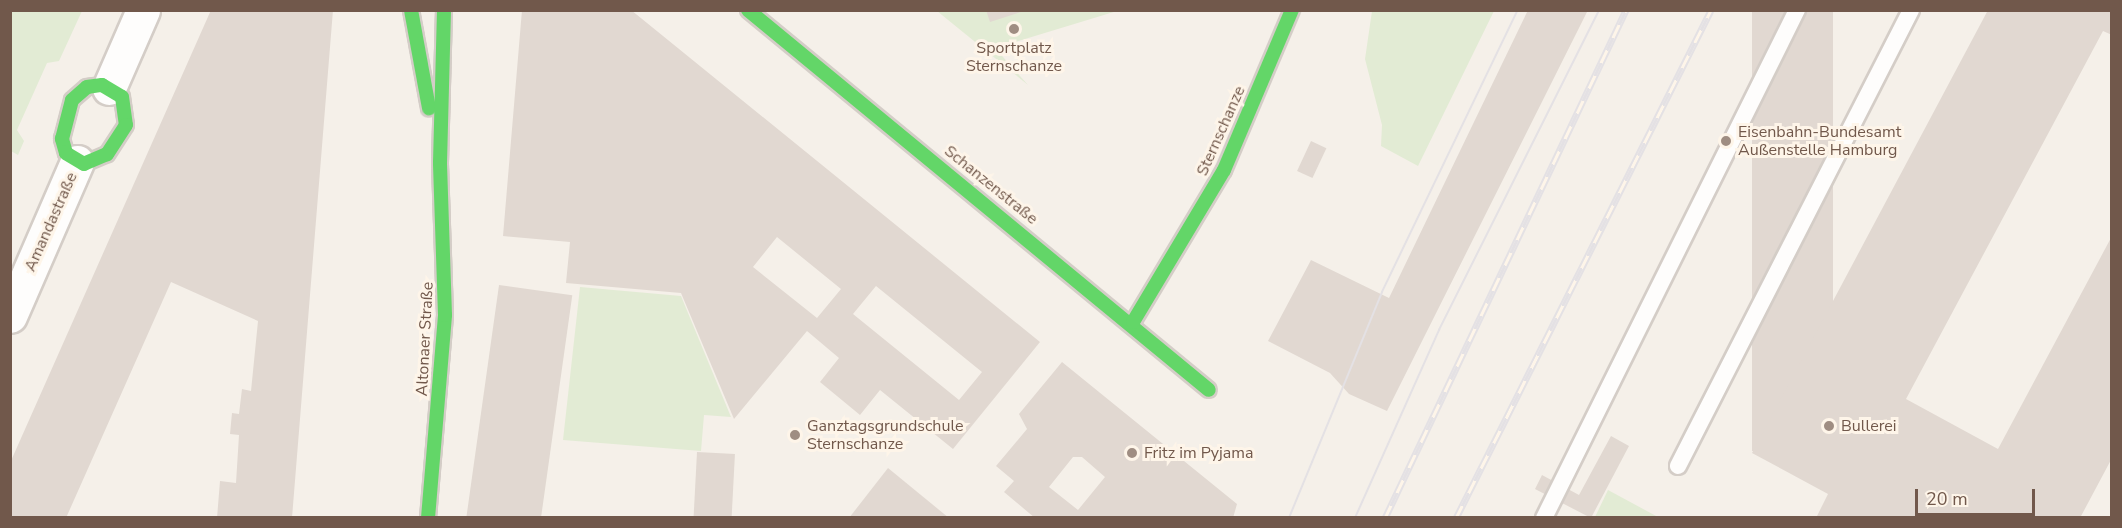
<!DOCTYPE html>
<meta charset="utf-8">
<style>
body{margin:0}
#map{position:relative;width:2122px;height:528px;overflow:hidden;background:#f5f0e9;font-family:"Nunito Sans",sans-serif}
div>[style]{position:absolute}
[style*='--x']{left:calc(var(--x)*1px);top:calc(var(--y)*1px);width:calc(var(--w)*1px);rotate:calc(var(--a)*1deg)}
.green>*{inset:0;background:#e2ebd4}
.building>*{inset:0;background:#e1d8d1;transform-origin:0 0}
.roads{filter:drop-shadow(2px 0 #d4cdc7) drop-shadow(-2px 0 #d4cdc7) drop-shadow(0 2px #d4cdc7) drop-shadow(0 -2px #d4cdc7)}
.lane>*{height:16px;margin:-8px;padding:0 8px;transform-origin:8px;border-radius:8px;background:#fefdfc}
.street>*{height:33px;margin:-16.5px;padding:0 16.5px;transform-origin:16.5px;border-radius:16.5px;background:#fefdfc}
.fast>*{height:14px;margin:-7px;padding:0 7px;transform-origin:7px;border-radius:7px;background:#63d668}
.tram>*{height:1.5px;margin:-0.75px;padding:0 0.75px;transform-origin:0.75px;border-radius:0.75px;background:#e4e1e4}
.rail>*{height:7px;margin-top:-3.5px;transform-origin:0;background:repeating-linear-gradient(90deg,#fef5e9 0 14px,#e4e1e4 0 28px);box-sizing:border-box;border-block:2px solid #e4e1e4}
.dots>*{width:16px;height:16px;translate:-50% -50%;box-sizing:border-box;border:3px solid #fef5e9;border-radius:50%}
span{translate:-50% -50%;white-space:nowrap;text-align:center;line-height:1.15;-webkit-text-stroke:6px #fef5e9;paint-order:stroke}
.poi-label{font-size:16px;color:#71584b}
.left{translate:0 -50%;text-align:left}
.street-label{font-size:16px;color:#71584b}
.frame{position:absolute;inset:0;border:12px solid #71584b;pointer-events:none}
.scale{position:absolute;left:1915px;top:489px;width:120px;height:27px;box-sizing:border-box;border:3px solid #71584b;border-top:0;padding-left:8px;font-size:18px;line-height:21px;white-space:nowrap;color:#71584b;-webkit-text-stroke:4px #fef5e9;paint-order:stroke}
</style>
<div id="map">
<div class="green">
<i style="clip-path:polygon(11px 10px,82px 11px,59px 61px,47px 63px,17px 130px,24px 141px,18px 155px,11px 151px)"></i>
<i style="clip-path:polygon(937px 11px,1117px 11px,995px 48px,1028px 85px)"></i>
<i style="clip-path:polygon(1372px 11px,1494px 11px,1418px 166px,1381px 146px,1382px 125px,1365px 59px)"></i>
<i style="clip-path:polygon(580px 287px,681px 296px,731px 417px,704px 415px,701px 451px,563px 440px)"></i>
<i style="clip-path:polygon(1608px 490px,1658px 517px,1595px 517px)"></i>
</div>
<div class="building">
<i style="clip-path:polygon(211px 10px,333px 10px,292px 518px,217px 518px,220px 481px,236px 483px,239px 435px,230px 434px,232px 413px,239px 414px,242px 389px,251px 391px,258px 321px,171px 282px,66px 518px,10px 518px,10px 463px)"></i>
<i style="clip-path:polygon(evenodd,522px 10px,631px 10px,1040px 342px,953px 449px,880px 390px,860px 415px,820px 382px,839px 358px,807px 331px,734px 419px,681px 293px,566px 283px,570px 242px,503px 236px,522px 10px,777px 237px,841px 289px,817px 318px,753px 267px,777px 237px,522px 10px,876px 286px,982px 372px,959px 400px,853px 314px,876px 286px)"></i>
<i style="clip-path:polygon(986px 10px,1024px 10px,1024px 11px,990px 22px)"></i>
<i style="clip-path:polygon(1528px 10px,1588px 10px,1387px 411px,1349px 394px,1330px 373px,1268px 341px,1311px 260px,1389px 298px)"></i>
<i style="left:1752px;top:10px;width:81px;height:441px"></i>
<i style="clip-path:polygon(1988px 10px,2112px 10px,2112px 35px,2103px 31px,1906px 399px,1998px 449px,2112px 236px,2112px 458px,2080px 518px,1816px 518px,1828px 494px,1752px 453px)"></i>
<i style="left:1311px;top:141px;width:17px;height:33px;rotate:25deg"></i>
<i style="left:499px;top:285px;width:74px;height:234px;rotate:8deg"></i>
<i style="clip-path:polygon(evenodd,1062px 362px,1237px 504px,1233px 518px,1035px 518px,1004px 492px,1014px 481px,996px 466px,1027px 429px,1019px 414px,1062px 362px,1073px 457px,1082px 457px,1105px 477px,1078px 510px,1049px 487px,1073px 457px)"></i>
<i style="clip-path:polygon(1611px 436px,1629px 446px,1591px 518px,1535px 489px,1542px 475px,1579px 495px)"></i>
<i style="left:697px;top:452px;width:38px;height:66px;rotate:3deg"></i>
<i style="clip-path:polygon(888px 468px,949px 518px,849px 518px)"></i>
</div>
<div class="roads">
<div class="lane">
<i style="--x:1678;--y:466;--w:512;--a:-62.93"></i>
<i style="--x:1544;--y:518;--w:568;--a:-63.53"></i>
</div>
<div class="street">
<i style="--x:109;--y:88;--w:85;--a:-66.4"></i>
<i style="--x:10;--y:316;--w:168;--a:-66.5"></i>
</div>
<div class="fast">
<i style="--x:411;--y:10;--w:100;--a:79.6"></i>
<i style="--x:748;--y:10;--w:597;--a:39.5"></i>
<i style="--x:102;--y:85;--w:23;--a:31"></i>
<i style="--x:122;--y:97;--w:28;--a:82"></i>
<i style="--x:126;--y:125;--w:35;--a:123"></i>
<i style="--x:107;--y:154;--w:25;--a:157"></i>
<i style="--x:84;--y:164;--w:21;--a:-149"></i>
<i style="--x:66;--y:153;--w:15;--a:-106"></i>
<i style="--x:62;--y:139;--w:40;--a:-75.6"></i>
<i style="--x:72;--y:100;--w:20;--a:-41"></i>
<i style="--x:87;--y:87;--w:15;--a:-8"></i>
<i style="--x:1133;--y:322;--w:177;--a:-59.1"></i>
<i style="--x:1224;--y:170;--w:174;--a:-67"></i>
<i style="--x:428;--y:518;--w:204;--a:-85.2"></i>
<i style="--x:445;--y:315;--w:152;--a:-91.9"></i>
<i style="--x:440;--y:163;--w:153;--a:-88.5"></i>
</div>
</div>
<div class="tram">
<i style="--x:1289;--y:518;--w:244;--a:-67.6"></i>
<i style="--x:1382;--y:292;--w:313;--a:-64.3"></i>
<i style="--x:1355;--y:518;--w:206;--a:-65.9"></i>
<i style="--x:1439;--y:330;--w:358;--a:-63.4"></i>
</div>
<div class="rail">
<i style="--x:1385;--y:518;--w:562;--a:-64.62"></i>
<i style="--x:1456;--y:518;--w:568;--a:-63.34"></i>
</div>
<div class="dots">
<i style="left:1014px;top:29px;background:#9f8d82"></i>
<i style="left:1726px;top:141px;background:#9f8d82"></i>
<i style="left:1829px;top:426px;background:#9f8d82"></i>
<i style="left:795px;top:435px;background:#9f8d82"></i>
<i style="left:1132px;top:453px;background:#9f8d82"></i>
</div>
<div class="poi-label">
<span style="left:1014px;top:57px">Sportplatz<br>Sternschanze</span>
<span class="left" style="left:1738px;top:141px">Eisenbahn-Bundesamt<br>Außenstelle Hamburg</span>
<span class="left" style="left:807px;top:435px">Ganztagsgrundschule<br>Sternschanze</span>
<span class="left" style="left:1841px;top:426px">Bullerei</span>
<span class="left" style="left:1144px;top:453px">Fritz im Pyjama</span>
</div>
<div class="street-label">
<span style="left:1221px;top:131px;rotate:-66deg">Sternschanze</span>
<span style="left:991px;top:185px;rotate:39deg">Schanzenstraße</span>
<span style="left:51px;top:222px;rotate:-66deg">Amandastraße</span>
<span style="left:425px;top:339px;rotate:-87deg">Altonaer Straße</span>
</div>
<div class="frame"></div>
<div class="scale">20 m</div>
</div>
